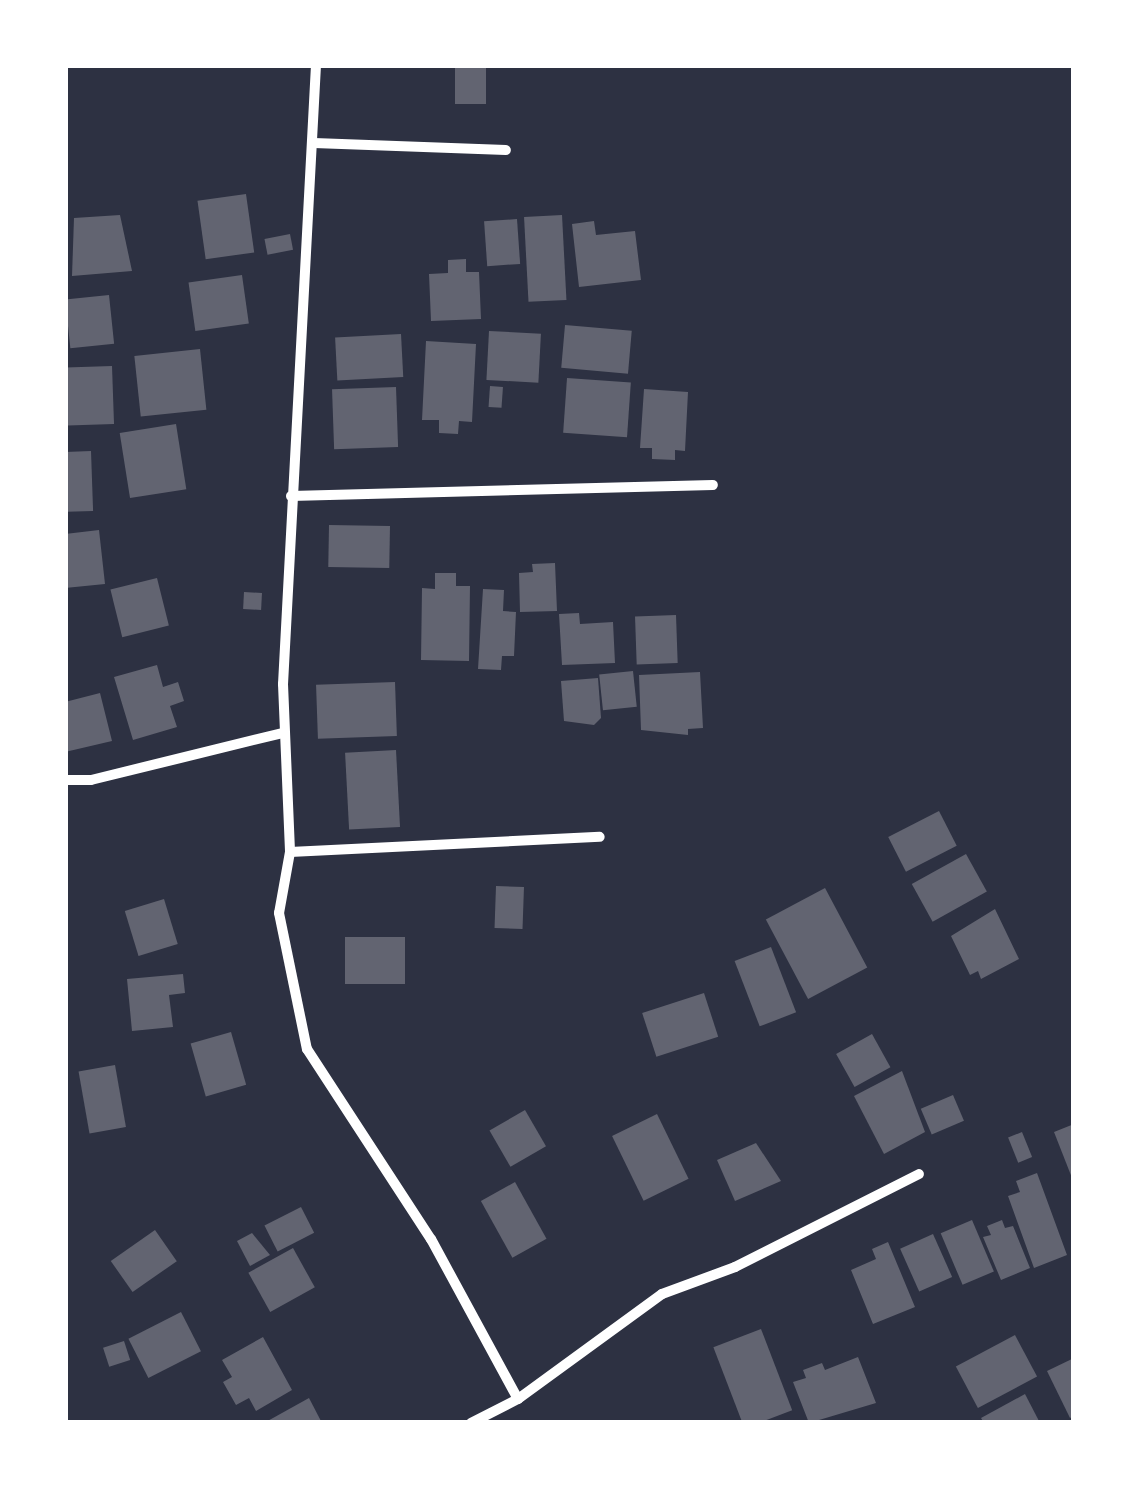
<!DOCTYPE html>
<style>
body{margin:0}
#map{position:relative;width:1139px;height:1488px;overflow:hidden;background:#2d3142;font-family:Lato,sans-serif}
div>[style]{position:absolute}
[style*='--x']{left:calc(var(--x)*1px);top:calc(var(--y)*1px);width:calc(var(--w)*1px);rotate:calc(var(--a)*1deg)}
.building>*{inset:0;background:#626471;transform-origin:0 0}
.minor>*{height:10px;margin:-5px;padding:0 5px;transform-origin:5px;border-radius:5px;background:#fff}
span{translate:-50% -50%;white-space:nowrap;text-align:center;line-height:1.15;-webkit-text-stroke:10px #fff;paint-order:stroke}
.frame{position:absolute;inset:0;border:68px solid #fff;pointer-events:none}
</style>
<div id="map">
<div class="building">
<i style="left:455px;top:65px;width:31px;height:39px"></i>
<i style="left:246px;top:194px;width:59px;height:49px;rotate:82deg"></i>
<i style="clip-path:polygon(120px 215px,132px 271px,72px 276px,74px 218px)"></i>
<i style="left:562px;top:215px;width:85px;height:38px;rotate:87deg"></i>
<i style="left:517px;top:219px;width:45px;height:33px;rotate:86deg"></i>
<i style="clip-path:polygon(594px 221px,596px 235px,635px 231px,641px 280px,579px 287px,572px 224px)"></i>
<i style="left:290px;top:234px;width:16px;height:26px;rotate:79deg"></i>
<i style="clip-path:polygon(466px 259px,466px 272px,479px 272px,481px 319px,431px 321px,429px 274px,448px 273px,448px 260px)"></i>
<i style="left:242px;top:275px;width:49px;height:54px;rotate:82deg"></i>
<i style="left:109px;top:295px;width:49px;height:44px;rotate:84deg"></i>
<i style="left:565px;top:325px;width:67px;height:43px;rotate:5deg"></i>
<i style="left:489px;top:331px;width:52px;height:49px;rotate:3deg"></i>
<i style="left:401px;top:334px;width:43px;height:66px;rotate:87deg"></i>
<i style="clip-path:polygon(426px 341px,476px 344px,472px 422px,459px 421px,458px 434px,439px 433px,439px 420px,422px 420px)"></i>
<i style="left:200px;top:349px;width:61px;height:66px;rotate:84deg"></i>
<i style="left:112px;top:366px;width:58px;height:46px;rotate:88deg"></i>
<i style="left:567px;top:378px;width:64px;height:55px;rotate:4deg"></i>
<i style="left:490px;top:386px;width:13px;height:21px;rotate:4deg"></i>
<i style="left:396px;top:387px;width:60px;height:64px;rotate:88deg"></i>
<i style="clip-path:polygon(644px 389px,688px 392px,685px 451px,675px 450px,675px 460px,652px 459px,652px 448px,640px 448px)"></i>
<i style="left:176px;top:424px;width:66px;height:57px;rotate:81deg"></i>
<i style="left:91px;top:451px;width:60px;height:26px;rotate:88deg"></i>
<i style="left:329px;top:525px;width:61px;height:42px;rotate:1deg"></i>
<i style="clip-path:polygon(99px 530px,105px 584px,65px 588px,65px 534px)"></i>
<i style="clip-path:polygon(555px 563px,557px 611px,520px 612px,519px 573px,533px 572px,532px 564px)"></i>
<i style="clip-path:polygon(435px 573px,456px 573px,456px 586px,470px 586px,469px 661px,421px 660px,422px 588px,435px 589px)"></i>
<i style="left:157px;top:578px;width:49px;height:48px;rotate:76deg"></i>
<i style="clip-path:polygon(483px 589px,504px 590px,503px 611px,516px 612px,514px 656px,502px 656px,501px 670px,478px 669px)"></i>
<i style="left:244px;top:592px;width:18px;height:17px;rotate:3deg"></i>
<i style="clip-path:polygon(579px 613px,580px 624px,613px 622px,615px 663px,562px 665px,559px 614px)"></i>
<i style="left:676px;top:615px;width:48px;height:41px;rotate:88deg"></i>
<i style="clip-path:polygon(157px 665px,163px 687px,178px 682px,184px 701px,170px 706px,177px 727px,133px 740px,114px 677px)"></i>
<i style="left:633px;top:671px;width:36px;height:34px;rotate:84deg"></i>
<i style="clip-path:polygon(700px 672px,703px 728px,688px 729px,688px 735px,641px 730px,639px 675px)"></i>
<i style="clip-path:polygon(598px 678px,601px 718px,594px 725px,564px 721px,561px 681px)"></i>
<i style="left:395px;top:682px;width:54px;height:79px;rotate:88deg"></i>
<i style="clip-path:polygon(100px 693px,112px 741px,65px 752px,65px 702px)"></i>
<i style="left:396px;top:750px;width:77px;height:51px;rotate:87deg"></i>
<i style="left:939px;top:811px;width:39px;height:57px;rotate:63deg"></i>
<i style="left:966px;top:854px;width:43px;height:62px;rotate:61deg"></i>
<i style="left:496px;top:886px;width:28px;height:42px;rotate:2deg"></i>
<i style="left:825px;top:888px;width:90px;height:67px;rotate:62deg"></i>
<i style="left:164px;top:899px;width:47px;height:41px;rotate:73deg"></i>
<i style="clip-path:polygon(995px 909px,1019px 959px,981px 979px,978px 971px,970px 975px,951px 936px)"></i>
<i style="left:405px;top:937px;width:47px;height:60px;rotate:90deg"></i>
<i style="left:771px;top:947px;width:70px;height:39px;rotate:69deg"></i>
<i style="clip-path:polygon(183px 974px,185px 993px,169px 995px,173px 1027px,132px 1031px,127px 979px)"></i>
<i style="left:704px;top:993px;width:46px;height:65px;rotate:72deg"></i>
<i style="left:231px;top:1032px;width:55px;height:42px;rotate:74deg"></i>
<i style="left:872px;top:1034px;width:38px;height:41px;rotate:61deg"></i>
<i style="left:115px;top:1065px;width:63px;height:37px;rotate:80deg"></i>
<i style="clip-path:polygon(902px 1071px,925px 1132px,884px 1154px,854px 1096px)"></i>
<i style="left:953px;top:1095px;width:28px;height:35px;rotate:67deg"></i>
<i style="left:525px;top:1110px;width:42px;height:41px;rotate:60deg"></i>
<i style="left:657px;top:1114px;width:72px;height:50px;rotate:64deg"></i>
<i style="clip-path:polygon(1074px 1124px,1074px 1183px,1054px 1132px)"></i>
<i style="left:1022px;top:1132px;width:27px;height:15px;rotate:68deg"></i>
<i style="clip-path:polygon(756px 1143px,781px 1181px,735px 1201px,717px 1160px)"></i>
<i style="clip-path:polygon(1037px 1173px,1067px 1255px,1034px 1268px,1008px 1196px,1020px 1192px,1016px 1181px)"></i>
<i style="left:515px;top:1182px;width:65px;height:39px;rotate:61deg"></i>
<i style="left:301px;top:1207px;width:29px;height:41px;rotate:63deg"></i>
<i style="left:972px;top:1220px;width:56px;height:34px;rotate:67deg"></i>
<i style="clip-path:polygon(1002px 1220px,1005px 1228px,1013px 1226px,1030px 1268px,1001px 1280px,983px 1237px,991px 1235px,987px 1226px)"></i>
<i style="left:155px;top:1230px;width:38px;height:54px;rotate:55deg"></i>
<i style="clip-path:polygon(252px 1233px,270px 1255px,250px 1266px,237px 1241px)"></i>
<i style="left:933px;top:1234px;width:47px;height:36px;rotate:66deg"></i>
<i style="clip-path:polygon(888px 1242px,915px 1307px,873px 1324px,851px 1270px,876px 1259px,872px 1249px)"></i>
<i style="left:293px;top:1248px;width:45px;height:51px;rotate:61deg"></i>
<i style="left:181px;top:1312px;width:44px;height:59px;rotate:63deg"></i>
<i style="left:761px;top:1329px;width:87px;height:51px;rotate:69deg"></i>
<i style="left:1015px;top:1335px;width:47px;height:67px;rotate:62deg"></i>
<i style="clip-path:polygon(263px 1337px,292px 1390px,256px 1411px,249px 1398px,236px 1405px,223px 1382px,232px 1377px,222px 1360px)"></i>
<i style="left:124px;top:1341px;width:20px;height:22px;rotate:72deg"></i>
<i style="clip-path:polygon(858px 1357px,876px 1403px,809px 1423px,793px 1382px,806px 1378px,803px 1370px,822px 1363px,825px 1370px)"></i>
<i style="clip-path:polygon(1074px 1358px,1074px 1416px,1070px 1418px,1047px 1371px)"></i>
<i style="clip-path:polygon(1025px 1394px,1040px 1423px,984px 1423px,981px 1418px)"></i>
<i style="clip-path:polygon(309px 1398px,322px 1423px,264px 1423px)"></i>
</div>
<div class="minor">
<i style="--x:316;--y:65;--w:620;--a:93.05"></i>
<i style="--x:283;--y:684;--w:168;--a:87.6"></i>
<i style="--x:290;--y:852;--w:62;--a:100.2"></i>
<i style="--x:279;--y:913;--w:139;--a:78.4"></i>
<i style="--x:307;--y:1049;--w:227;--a:56.9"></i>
<i style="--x:431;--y:1239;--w:182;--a:61.5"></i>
<i style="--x:314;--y:143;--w:192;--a:2.1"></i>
<i style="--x:291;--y:496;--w:422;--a:-1.5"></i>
<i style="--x:65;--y:780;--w:26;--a:0"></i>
<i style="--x:91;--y:780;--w:198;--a:-13.8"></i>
<i style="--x:290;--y:852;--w:310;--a:-2.8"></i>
<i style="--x:471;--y:1423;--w:53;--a:-27.1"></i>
<i style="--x:518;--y:1399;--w:178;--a:-36.1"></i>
<i style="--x:662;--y:1294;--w:78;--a:-20.3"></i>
<i style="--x:735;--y:1267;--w:206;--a:-26.8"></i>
</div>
<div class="frame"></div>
</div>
